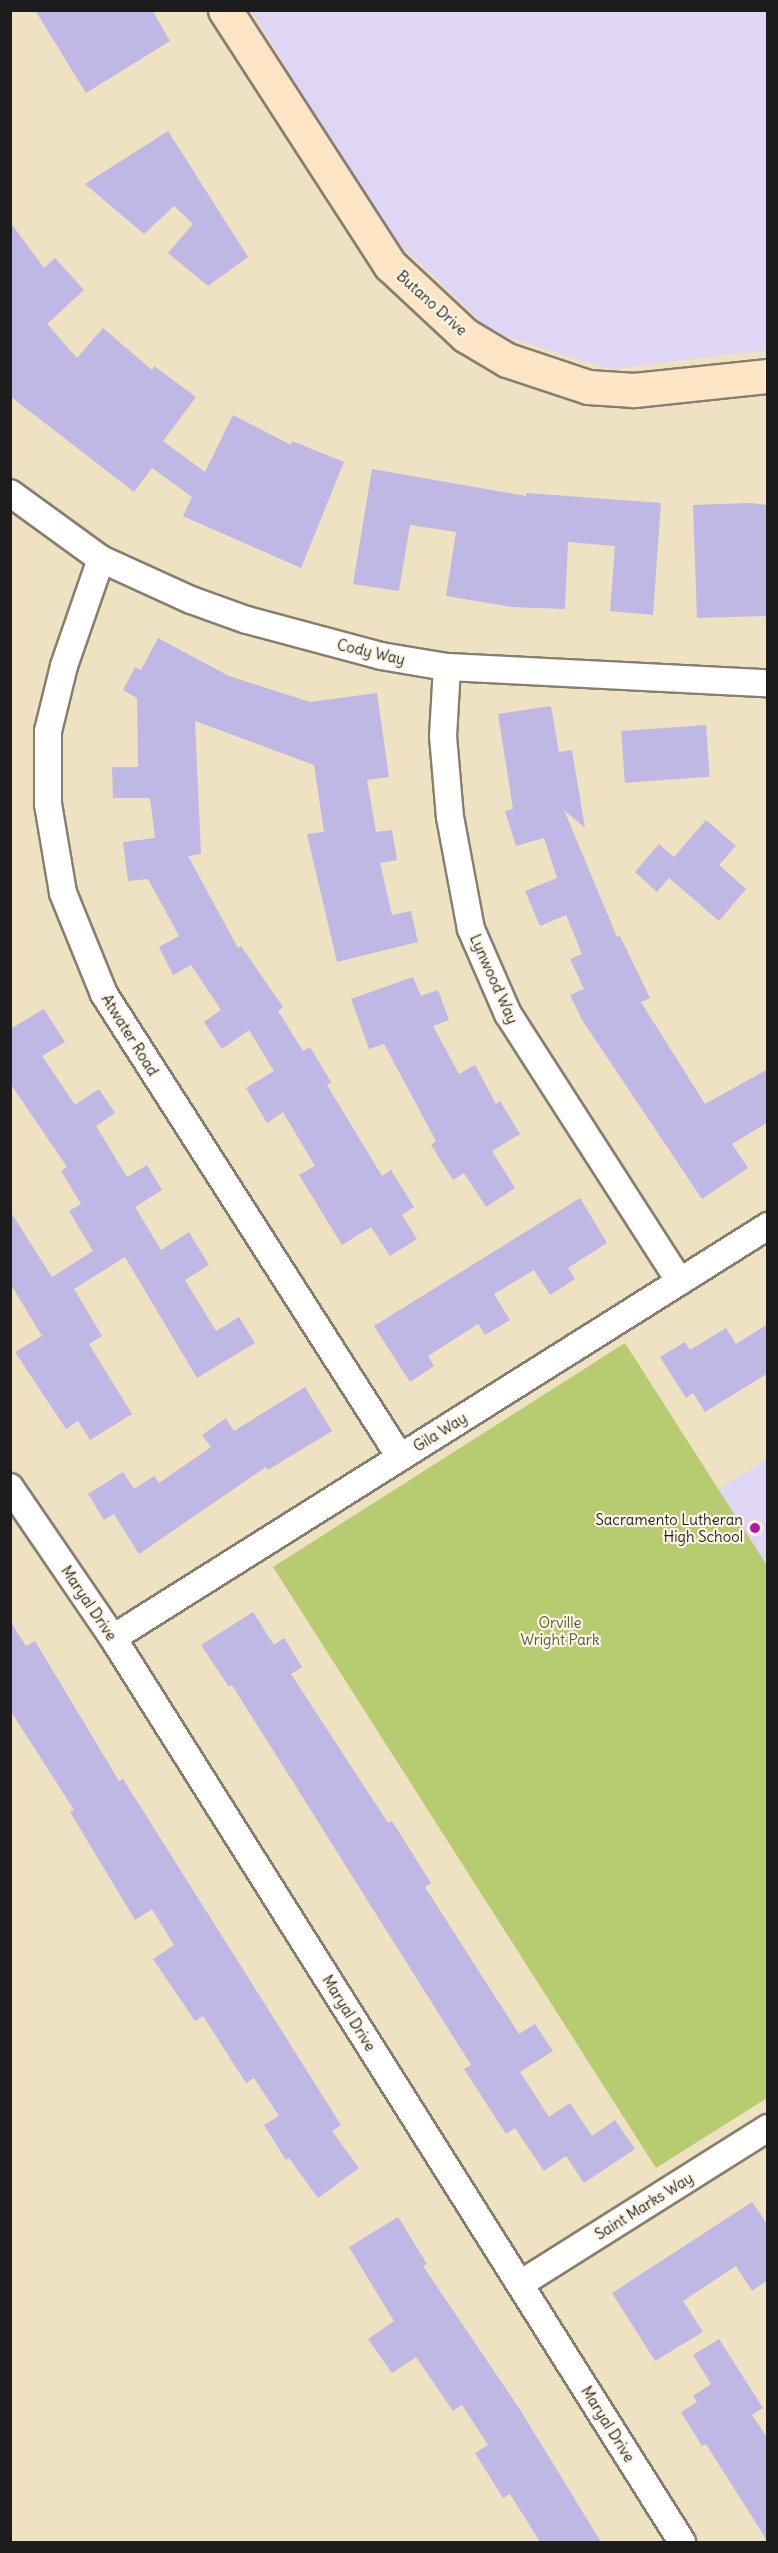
<!DOCTYPE html>
<style>
body{margin:0}
#map{position:relative;width:778px;height:2553px;overflow:hidden;background:#eee2c2;font-family:Delius,sans-serif}
div>[style]{position:absolute}
[style*='--x']{left:calc(var(--x)*1px);top:calc(var(--y)*1px);width:calc(var(--w)*1px);rotate:calc(var(--a)*1deg)}
.built>*{inset:0;background:#dfd5f5}
.green>*{inset:0;background:#b7cc70}
.building>*{inset:0;background:#bfb7e4;transform-origin:0 0}
.roads{filter:drop-shadow(2px 0 #857f6f) drop-shadow(-2px 0 #857f6f) drop-shadow(0 2px #857f6f) drop-shadow(0 -2px #857f6f)}
.street>*{height:26px;margin:-13px;padding:0 13px;transform-origin:13px;border-radius:13px;background:#fff}
.secondary>*{height:33px;margin:-16.5px;padding:0 16.5px;transform-origin:16.5px;border-radius:16.5px;background:#fde5c5}
.dots>*{width:16px;height:16px;translate:-50% -50%;box-sizing:border-box;border:3px solid #fcf5e5;border-radius:50%}
span{translate:-50% -50%;white-space:nowrap;text-align:center;line-height:1.15;-webkit-text-stroke:4.5px #fcf5e5;paint-order:stroke}
.street-label{font-size:15px;color:#1c1c1c}
.poi-label{font-size:15px;color:#1c1c1c}
.right{translate:-100% -50%;text-align:right}
.park-label{font-size:15px;color:#525a39}
.frame{position:absolute;inset:0;border:12px solid #1c1c1c;pointer-events:none}
</style>
<div id="map">
<div class="built">
<i style="clip-path:polygon(252px 11px,767px 11px,767px 350px,609px 369px,492px 332px,381px 227px)"></i>
<i style="clip-path:polygon(767px 1459px,767px 1567px,718px 1490px)"></i>
</div>
<div class="green">
<i style="clip-path:polygon(625px 1343px,768px 1567px,767px 2098px,656px 2168px,273px 1567px)"></i>
</div>
<div class="building">
<i style="clip-path:polygon(35px 10px,152px 10px,170px 41px,86px 93px)"></i>
<i style="clip-path:polygon(168px 131px,248px 257px,208px 286px,168px 253px,193px 224px,174px 206px,144px 234px,85px 184px)"></i>
<i style="clip-path:polygon(10px 222px,44px 268px,55px 258px,84px 290px,47px 324px,77px 358px,103px 328px,152px 370px,154px 366px,196px 397px,163px 441px,205px 472px,233px 415px,291px 445px,292px 441px,344px 462px,301px 568px,183px 516px,192px 497px,152px 468px,134px 492px,10px 396px)"></i>
<i style="clip-path:polygon(372px 469px,526px 496px,527px 493px,661px 503px,653px 615px,610px 611px,615px 546px,568px 542px,565px 609px,511px 607px,446px 596px,456px 532px,410px 525px,399px 591px,353px 584px)"></i>
<i style="clip-path:polygon(749px 503px,768px 505px,768px 616px,697px 618px,693px 505px)"></i>
<i style="clip-path:polygon(158px 638px,229px 676px,310px 702px,377px 693px,389px 777px,367px 780px,376px 832px,392px 830px,397px 860px,380px 863px,392px 915px,411px 911px,418px 942px,337px 962px,307px 834px,324px 832px,314px 765px,195px 721px,201px 854px,188px 856px,238px 948px,241px 946px,283px 1007px,278px 1011px,303px 1051px,310px 1047px,331px 1082px,327px 1085px,382px 1176px,391px 1170px,414px 1207px,402px 1215px,417px 1239px,390px 1256px,371px 1227px,342px 1245px,299px 1175px,315px 1166px,283px 1112px,267px 1123px,246px 1088px,274px 1071px,249px 1030px,222px 1049px,204px 1022px,221px 1010px,191px 965px,173px 975px,159px 947px,179px 936px,148px 879px,128px 881px,123px 842px,155px 838px,150px 798px,113px 798px,112px 767px,138px 767px,137px 698px,123px 690px,135px 667px,141px 670px)"></i>
<i style="clip-path:polygon(551px 706px,559px 752px,572px 750px,585px 828px,564px 810px,617px 937px,620px 936px,650px 998px,641px 1002px,705px 1104px,768px 1069px,768px 1122px,732px 1144px,748px 1168px,702px 1199px,582px 1020px,570px 995px,584px 989px,570px 959px,582px 954px,566px 915px,540px 926px,525px 891px,557px 878px,544px 838px,516px 846px,505px 811px,513px 809px,498px 714px)"></i>
<i style="left:706px;top:725px;width:52px;height:85px;rotate:86deg"></i>
<i style="clip-path:polygon(706px 820px,736px 846px,719px 865px,746px 889px,719px 921px,669px 878px,657px 892px,635px 872px,659px 844px,674px 857px)"></i>
<i style="clip-path:polygon(413px 977px,421px 996px,438px 990px,449px 1020px,433px 1026px,459px 1074px,475px 1065px,496px 1104px,500px 1101px,520px 1134px,492px 1151px,515px 1188px,486px 1207px,464px 1173px,453px 1180px,431px 1145px,436px 1141px,384px 1044px,369px 1049px,351px 999px)"></i>
<i style="clip-path:polygon(44px 1009px,65px 1042px,42px 1056px,75px 1105px,99px 1089px,115px 1113px,96px 1126px,127px 1177px,147px 1165px,162px 1190px,135px 1207px,161px 1250px,189px 1232px,209px 1265px,185px 1280px,216px 1331px,239px 1317px,255px 1343px,197px 1378px,125px 1257px,74px 1289px,102px 1336px,89px 1344px,132px 1414px,90px 1440px,78px 1421px,66px 1429px,15px 1352px,42px 1336px,10px 1283px,10px 1211px,52px 1277px,93px 1251px,69px 1211px,81px 1204px,61px 1171px,67px 1167px,10px 1083px,10px 1029px)"></i>
<i style="clip-path:polygon(580px 1198px,607px 1243px,568px 1268px,575px 1279px,550px 1295px,534px 1270px,494px 1294px,510px 1320px,485px 1335px,478px 1324px,428px 1356px,434px 1366px,410px 1382px,374px 1326px)"></i>
<i style="clip-path:polygon(768px 1324px,768px 1373px,705px 1412px,693px 1393px,686px 1398px,660px 1357px,685px 1342px,690px 1350px,726px 1328px,736px 1344px)"></i>
<i style="clip-path:polygon(305px 1387px,332px 1431px,268px 1470px,266px 1467px,139px 1554px,114px 1514px,104px 1520px,88px 1494px,123px 1472px,134px 1489px,154px 1476px,159px 1483px,211px 1447px,202px 1435px,226px 1418px,234px 1431px)"></i>
<i style="clip-path:polygon(253px 1612px,274px 1645px,284px 1638px,302px 1667px,291px 1674px,388px 1823px,392px 1821px,431px 1883px,425px 1887px,519px 2034px,535px 2024px,553px 2051px,520px 2072px,549px 2117px,570px 2103px,592px 2136px,615px 2120px,635px 2149px,584px 2183px,566px 2156px,544px 2171px,515px 2128px,506px 2134px,464px 2069px,471px 2065px,232px 1685px,229px 1687px,201px 1645px)"></i>
<i style="clip-path:polygon(10px 1621px,26px 1646px,35px 1641px,119px 1781px,123px 1779px,341px 2125px,332px 2131px,359px 2168px,318px 2198px,289px 2158px,286px 2160px,264px 2125px,279px 2116px,254px 2078px,246px 2083px,203px 2016px,195px 2021px,153px 1959px,174px 1945px,152px 1909px,135px 1920px,70px 1812px,74px 1810px,10px 1710px)"></i>
<i style="clip-path:polygon(752px 2202px,768px 2225px,768px 2280px,752px 2291px,736px 2266px,683px 2301px,703px 2332px,655px 2361px,612px 2293px)"></i>
<i style="clip-path:polygon(398px 2217px,427px 2264px,423px 2266px,519px 2408px,601px 2542px,540px 2542px,510px 2494px,503px 2498px,475px 2453px,488px 2445px,462px 2405px,453px 2411px,416px 2357px,392px 2373px,368px 2339px,394px 2321px,349px 2247px)"></i>
<i style="clip-path:polygon(719px 2339px,763px 2408px,752px 2415px,768px 2439px,768px 2542px,706px 2444px,702px 2446px,681px 2412px,697px 2402px,693px 2396px,711px 2384px,693px 2355px)"></i>
</div>
<div class="roads">
<div class="street">
<i style="--x:10;--y:493;--w:112;--a:36"></i>
<i style="--x:101;--y:559;--w:99;--a:24.5"></i>
<i style="--x:191;--y:600;--w:59;--a:19.7"></i>
<i style="--x:247;--y:620;--w:139;--a:15"></i>
<i style="--x:381;--y:656;--w:67;--a:9.5"></i>
<i style="--x:447;--y:667;--w:321;--a:2.9"></i>
<i style="--x:101;--y:559;--w:113;--a:109.1"></i>
<i style="--x:64;--y:666;--w:67;--a:103.8"></i>
<i style="--x:48;--y:731;--w:73;--a:90"></i>
<i style="--x:48;--y:804;--w:90;--a:80.4"></i>
<i style="--x:63;--y:893;--w:109;--a:67.9"></i>
<i style="--x:104;--y:994;--w:550;--a:57.41"></i>
<i style="--x:447;--y:667;--w:69;--a:93.3"></i>
<i style="--x:443;--y:736;--w:81;--a:85.1"></i>
<i style="--x:450;--y:817;--w:114;--a:79.4"></i>
<i style="--x:471;--y:929;--w:93;--a:66.5"></i>
<i style="--x:508;--y:1014;--w:318;--a:57.3"></i>
<i style="--x:10;--y:1487;--w:183;--a:55.7"></i>
<i style="--x:113;--y:1638;--w:1068;--a:57.81"></i>
<i style="--x:113;--y:1638;--w:774;--a:-32.17"></i>
<i style="--x:520;--y:2284;--w:293;--a:-32.2"></i>
</div>
<div class="secondary">
<i style="--x:225;--y:10;--w:304;--a:57.1"></i>
<i style="--x:390;--y:265;--w:103;--a:43"></i>
<i style="--x:465;--y:335;--w:49;--a:30.8"></i>
<i style="--x:507;--y:360;--w:85;--a:18.4"></i>
<i style="--x:588;--y:387;--w:46;--a:3.7"></i>
<i style="--x:634;--y:390;--w:135;--a:-6"></i>
</div>
</div>
<div class="dots">
<i style="left:755px;top:1528px;background:#b5179e"></i>
</div>
<div class="street-label">
<span style="left:432px;top:303px;rotate:42deg">Butano Drive</span>
<span style="left:371px;top:652px;rotate:13deg">Cody Way</span>
<span style="left:494px;top:979px;rotate:66deg">Lynwood Way</span>
<span style="left:130px;top:1035px;rotate:58deg">Atwater Road</span>
<span style="left:440px;top:1432px;rotate:-32deg">Gila Way</span>
<span style="left:89px;top:1603px;rotate:56deg">Maryal Drive</span>
<span style="left:349px;top:2013px;rotate:58deg">Maryal Drive</span>
<span style="left:644px;top:2206px;rotate:-32deg">Saint Marks Way</span>
<span style="left:608px;top:2424px;rotate:58deg">Maryal Drive</span>
</div>
<div class="poi-label">
<span class="right" style="left:743px;top:1528px">Sacramento Lutheran<br>High School</span>
</div>
<div class="park-label">
<span style="left:560px;top:1631px">Orville<br>Wright Park</span>
</div>
<div class="frame"></div>
</div>
